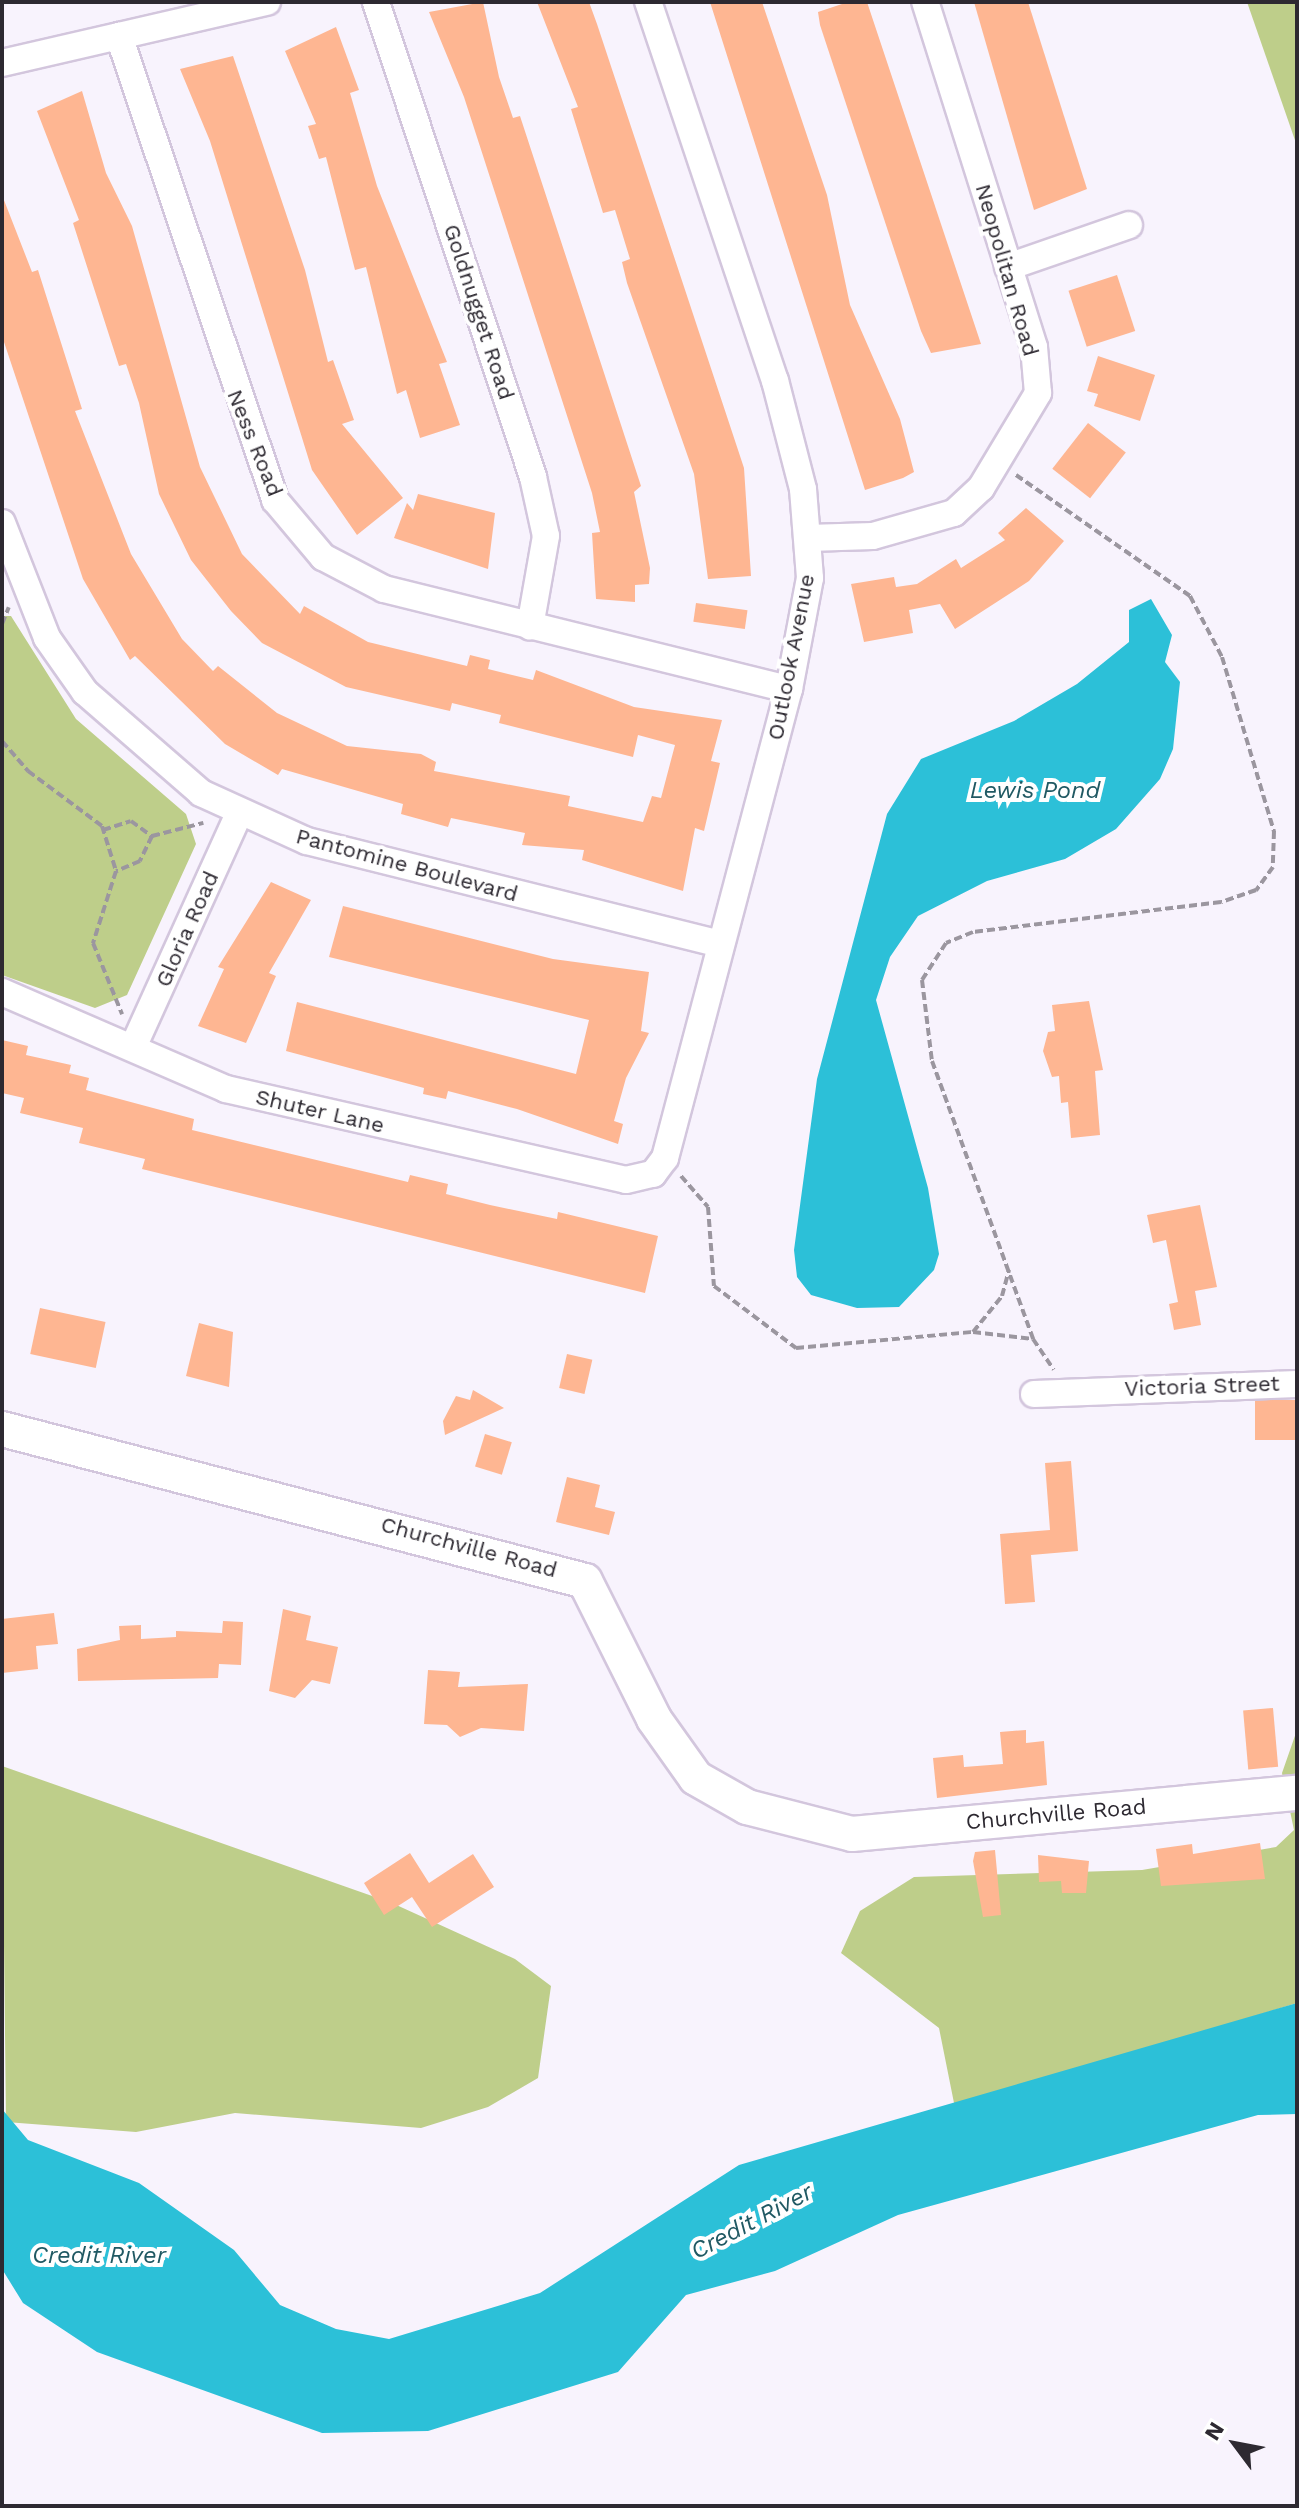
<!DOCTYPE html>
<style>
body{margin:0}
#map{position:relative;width:1299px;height:2508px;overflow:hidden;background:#f8f3fd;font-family:"Work Sans",sans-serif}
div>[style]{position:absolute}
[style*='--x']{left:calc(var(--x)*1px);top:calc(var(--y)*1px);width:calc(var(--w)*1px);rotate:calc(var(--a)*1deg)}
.green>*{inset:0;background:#bece8a}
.water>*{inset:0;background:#2cc0d8}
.building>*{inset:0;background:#feb692;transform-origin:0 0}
.path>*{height:4px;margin-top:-2px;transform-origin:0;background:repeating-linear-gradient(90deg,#9b969f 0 8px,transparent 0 12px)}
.roads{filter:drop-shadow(2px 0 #d3c6dd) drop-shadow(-2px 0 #d3c6dd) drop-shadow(0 2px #d3c6dd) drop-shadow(0 -2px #d3c6dd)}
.minor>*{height:26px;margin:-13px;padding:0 13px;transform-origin:13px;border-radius:13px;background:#fff}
.tertiary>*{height:34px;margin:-17px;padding:0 17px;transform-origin:17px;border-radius:17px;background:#fff}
span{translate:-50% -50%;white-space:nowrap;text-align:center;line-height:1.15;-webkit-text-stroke:8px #fff;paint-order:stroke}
.street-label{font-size:22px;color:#2d2931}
.water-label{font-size:24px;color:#205963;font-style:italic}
.frame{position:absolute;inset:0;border:4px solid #2d2931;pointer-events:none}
.north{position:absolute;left:1195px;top:2404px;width:80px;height:80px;-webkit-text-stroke:6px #fff;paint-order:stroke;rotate:302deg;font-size:22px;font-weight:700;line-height:32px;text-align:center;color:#2d2931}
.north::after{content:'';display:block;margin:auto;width:28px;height:36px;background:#2d2931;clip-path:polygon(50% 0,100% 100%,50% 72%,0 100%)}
</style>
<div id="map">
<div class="green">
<i style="clip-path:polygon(1247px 2px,1297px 2px,1297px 146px)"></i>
<i style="clip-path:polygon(2px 616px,11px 616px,76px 719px,186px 814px,196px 844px,127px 995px,95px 1008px,2px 975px)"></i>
<i style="clip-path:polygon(1297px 1730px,1297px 2003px,955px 2108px,939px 2028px,841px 1953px,860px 1911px,914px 1877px,1142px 1870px,1276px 1847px,1294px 1830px,1282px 1773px)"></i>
<i style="clip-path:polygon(2px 1766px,392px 1903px,515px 1959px,551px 1986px,538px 2078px,488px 2107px,421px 2128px,235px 2113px,136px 2132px,6px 2122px)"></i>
</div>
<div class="water">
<i style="clip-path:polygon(1151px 599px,1172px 635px,1165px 662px,1180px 682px,1173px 749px,1160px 779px,1116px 829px,1065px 859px,987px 881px,918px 916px,890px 957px,876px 1000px,928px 1188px,939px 1254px,934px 1270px,899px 1307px,857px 1308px,811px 1295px,797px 1277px,794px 1250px,817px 1079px,887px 814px,921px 759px,1014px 721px,1077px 684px,1129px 642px,1129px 610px)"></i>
<i style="clip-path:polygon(1297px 2003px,1297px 2114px,1258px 2115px,898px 2215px,775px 2271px,686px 2295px,618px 2372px,428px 2431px,322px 2433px,97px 2352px,23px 2303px,2px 2269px,2px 2109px,28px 2140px,139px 2183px,234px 2250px,280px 2305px,336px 2329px,389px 2339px,540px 2293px,739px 2165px)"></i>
</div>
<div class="building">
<i style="clip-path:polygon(483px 2px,499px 77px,513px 118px,520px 116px,641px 486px,634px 492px,650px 568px,649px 584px,635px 585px,635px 602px,596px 599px,592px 533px,600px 532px,592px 493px,464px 97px,429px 12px)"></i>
<i style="clip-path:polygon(537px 2px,589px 2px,597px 24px,744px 468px,751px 576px,708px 579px,694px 474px,627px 283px,622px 262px,630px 259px,615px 210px,603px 213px,571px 109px,578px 107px)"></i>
<i style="clip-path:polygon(710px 2px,762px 2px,827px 195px,850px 305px,900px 419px,914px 472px,903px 478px,865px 490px)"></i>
<i style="clip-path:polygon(848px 2px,867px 2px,981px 344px,931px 353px,921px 331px,820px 25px,818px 12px)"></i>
<i style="clip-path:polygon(974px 2px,1028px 2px,1087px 189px,1034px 210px)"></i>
<i style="clip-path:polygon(336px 27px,359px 90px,350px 93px,377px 186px,447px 362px,439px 364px,460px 425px,420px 438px,406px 390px,397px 394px,366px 267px,355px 270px,326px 157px,319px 159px,308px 126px,316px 124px,285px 51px)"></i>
<i style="clip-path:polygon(233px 56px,305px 270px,328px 362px,333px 360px,354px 420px,342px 424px,403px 498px,357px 535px,312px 470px,210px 141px,180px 69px)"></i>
<i style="clip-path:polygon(82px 91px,106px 173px,132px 226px,200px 467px,242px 554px,300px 614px,304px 606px,368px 642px,467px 666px,470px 655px,490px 660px,488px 669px,533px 680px,536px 670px,634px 707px,722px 720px,711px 761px,720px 763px,704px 831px,695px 828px,683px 891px,582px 860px,584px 850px,522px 845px,525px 833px,451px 818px,448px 827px,401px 814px,403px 804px,282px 769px,278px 775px,225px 744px,135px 656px,130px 660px,83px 579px,2px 336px,2px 195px,32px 272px,38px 270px,82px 409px,75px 411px,131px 554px,182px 639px,213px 671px,218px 666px,277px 713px,347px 746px,421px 754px,436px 762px,434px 771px,570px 796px,568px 806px,643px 822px,652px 796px,661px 798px,675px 745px,638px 735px,633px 757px,499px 723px,501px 715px,452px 703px,450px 711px,346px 687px,262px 643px,231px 611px,191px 560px,159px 494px,139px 403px,126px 364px,119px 366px,73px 223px,79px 220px,37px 111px)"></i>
<i style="left:1117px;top:275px;width:59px;height:51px;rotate:72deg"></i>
<i style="clip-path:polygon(1098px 356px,1155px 375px,1140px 421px,1094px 406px,1098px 394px,1087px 391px)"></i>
<i style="left:1088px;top:423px;width:48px;height:58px;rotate:38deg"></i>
<i style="clip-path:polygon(418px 494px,495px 513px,488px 569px,394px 538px,407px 503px,413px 510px)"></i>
<i style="clip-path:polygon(1026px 508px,1064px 541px,1029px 581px,955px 629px,940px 604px,909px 610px,913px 633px,864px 642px,851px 584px,894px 577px,896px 587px,917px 584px,956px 559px,961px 568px,1005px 540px,998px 533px)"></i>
<i style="left:696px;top:603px;width:52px;height:19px;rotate:8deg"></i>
<i style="clip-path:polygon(271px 882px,311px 900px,269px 973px,276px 976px,246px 1043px,198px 1026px,224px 969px,218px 967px)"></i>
<i style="clip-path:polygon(343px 906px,553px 959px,649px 972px,641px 1031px,649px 1033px,626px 1078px,614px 1121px,623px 1124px,618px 1144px,517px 1109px,448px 1091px,446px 1099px,423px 1094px,424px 1088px,286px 1051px,297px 1002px,576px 1074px,589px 1020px,329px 957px)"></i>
<i style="clip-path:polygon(1089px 1001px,1103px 1070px,1095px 1071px,1100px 1135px,1071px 1138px,1068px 1102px,1061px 1103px,1059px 1076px,1052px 1077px,1043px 1051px,1048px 1032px,1055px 1031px,1052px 1005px)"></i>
<i style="clip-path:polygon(2px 1040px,28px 1046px,26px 1055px,71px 1065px,69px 1073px,89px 1078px,86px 1090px,194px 1119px,192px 1130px,408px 1182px,410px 1175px,448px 1184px,446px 1194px,490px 1205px,557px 1219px,558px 1212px,658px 1236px,645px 1293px,142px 1169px,145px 1159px,79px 1143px,83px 1128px,20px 1113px,24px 1098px,2px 1093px)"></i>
<i style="clip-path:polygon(1200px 1205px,1217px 1287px,1195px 1291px,1201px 1325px,1174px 1330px,1169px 1304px,1178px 1302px,1166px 1240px,1153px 1243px,1147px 1215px)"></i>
<i style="left:40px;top:1308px;width:67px;height:47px;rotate:12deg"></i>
<i style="clip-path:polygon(199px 1323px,233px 1332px,229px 1387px,186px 1376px)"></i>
<i style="left:567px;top:1354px;width:26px;height:35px;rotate:13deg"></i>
<i style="clip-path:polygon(473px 1390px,504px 1408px,445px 1435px,443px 1421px,456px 1396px,470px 1400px)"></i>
<i style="left:1297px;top:1400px;width:40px;height:42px;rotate:90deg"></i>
<i style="left:485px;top:1434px;width:28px;height:34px;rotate:17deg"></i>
<i style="clip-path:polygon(1071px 1461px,1078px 1551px,1031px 1555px,1035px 1602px,1005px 1604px,1000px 1534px,1050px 1530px,1045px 1463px)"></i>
<i style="clip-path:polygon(567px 1477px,600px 1485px,595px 1507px,615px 1512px,609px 1535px,556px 1522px)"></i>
<i style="clip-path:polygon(283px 1609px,311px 1616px,306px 1640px,338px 1647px,330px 1684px,312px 1680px,295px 1698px,269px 1691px)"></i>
<i style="clip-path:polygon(54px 1613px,58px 1644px,36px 1646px,38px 1669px,2px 1673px,2px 1619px)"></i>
<i style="clip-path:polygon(223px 1621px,243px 1622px,241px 1665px,219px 1664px,218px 1678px,78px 1681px,77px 1649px,120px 1640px,119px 1626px,141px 1625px,141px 1639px,176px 1637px,176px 1631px,222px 1633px)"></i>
<i style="clip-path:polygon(428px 1670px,460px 1672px,458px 1687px,528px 1684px,524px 1731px,481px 1728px,460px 1737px,447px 1725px,424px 1724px)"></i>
<i style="left:1273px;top:1708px;width:59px;height:30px;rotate:85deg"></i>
<i style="clip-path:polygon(1026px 1730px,1026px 1743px,1044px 1741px,1047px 1785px,937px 1798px,933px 1758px,963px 1755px,964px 1767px,1003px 1764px,1000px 1732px)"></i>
<i style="clip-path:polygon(1260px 1843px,1265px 1879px,1161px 1886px,1156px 1849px,1192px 1844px,1193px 1854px)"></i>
<i style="clip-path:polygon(995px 1850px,1001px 1915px,983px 1917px,973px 1861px,975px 1852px)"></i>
<i style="clip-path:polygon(410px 1853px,429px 1883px,473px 1854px,494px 1887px,432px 1927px,412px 1897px,384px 1915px,364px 1883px)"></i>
<i style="clip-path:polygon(1038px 1855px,1089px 1861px,1086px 1893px,1062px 1893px,1061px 1881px,1039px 1882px)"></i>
</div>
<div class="path">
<i style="--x:1016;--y:475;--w:212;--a:34.8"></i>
<i style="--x:1190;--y:596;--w:69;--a:62.3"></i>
<i style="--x:1222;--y:657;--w:182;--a:73.4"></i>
<i style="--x:1274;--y:831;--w:36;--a:92"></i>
<i style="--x:1273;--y:867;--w:29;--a:126"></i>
<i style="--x:1256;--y:890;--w:37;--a:161"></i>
<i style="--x:1221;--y:902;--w:250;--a:173.1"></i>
<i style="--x:973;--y:932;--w:29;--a:158"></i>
<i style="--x:946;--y:943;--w:44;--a:123"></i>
<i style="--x:922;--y:980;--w:82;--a:83"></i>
<i style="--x:932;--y:1061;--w:296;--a:70"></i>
<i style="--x:1033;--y:1339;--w:37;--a:56"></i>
<i style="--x:2;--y:624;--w:18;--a:-68"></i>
<i style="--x:2;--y:741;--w:40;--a:49"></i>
<i style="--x:28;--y:771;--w:92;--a:36.6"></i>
<i style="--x:102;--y:826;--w:47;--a:72.7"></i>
<i style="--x:116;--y:871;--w:76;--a:107.7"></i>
<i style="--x:93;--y:943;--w:77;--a:67.8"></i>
<i style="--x:103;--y:830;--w:29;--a:-18"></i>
<i style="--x:131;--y:821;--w:26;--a:36"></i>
<i style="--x:152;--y:836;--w:28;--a:116"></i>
<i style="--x:140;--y:861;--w:26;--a:157"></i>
<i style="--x:152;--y:836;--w:53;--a:-14.3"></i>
<i style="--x:681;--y:1176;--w:41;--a:48.9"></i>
<i style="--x:708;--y:1207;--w:79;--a:85.7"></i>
<i style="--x:714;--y:1286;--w:103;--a:37.1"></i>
<i style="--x:796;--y:1348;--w:178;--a:-5.2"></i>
<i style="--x:973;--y:1332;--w:60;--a:6.7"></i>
<i style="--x:973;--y:1332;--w:46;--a:-51.1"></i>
<i style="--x:1002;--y:1296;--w:27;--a:-75"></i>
</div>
<div class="roads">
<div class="minor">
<i style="--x:376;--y:2;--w:500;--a:71.71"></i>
<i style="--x:533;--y:477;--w:60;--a:77.6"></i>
<i style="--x:546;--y:536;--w:92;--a:100"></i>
<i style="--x:119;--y:36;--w:490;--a:71.4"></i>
<i style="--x:275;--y:500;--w:75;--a:49.9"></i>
<i style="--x:323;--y:557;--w:69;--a:27.7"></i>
<i style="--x:384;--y:589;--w:417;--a:13.9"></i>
<i style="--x:2;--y:63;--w:272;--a:-13"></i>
<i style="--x:1008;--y:267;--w:128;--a:-19.1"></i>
<i style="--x:2;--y:523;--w:123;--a:68.6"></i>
<i style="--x:47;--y:638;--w:66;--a:54.9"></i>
<i style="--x:85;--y:692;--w:154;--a:41"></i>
<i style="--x:201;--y:793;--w:116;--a:24.4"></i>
<i style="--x:307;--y:841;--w:426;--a:14"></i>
<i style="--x:808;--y:538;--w:65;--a:-1.8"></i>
<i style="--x:873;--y:536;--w:84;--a:-15.9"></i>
<i style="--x:954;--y:513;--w:37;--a:-43"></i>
<i style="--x:981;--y:488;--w:111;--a:-59"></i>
<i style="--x:1038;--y:393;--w:46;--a:-95"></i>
<i style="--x:1034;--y:347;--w:362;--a:-107.5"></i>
<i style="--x:2;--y:992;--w:244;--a:23.4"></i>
<i style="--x:226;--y:1089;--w:410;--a:12.8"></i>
<i style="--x:626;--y:1180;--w:28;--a:-13"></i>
<i style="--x:653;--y:1174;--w:20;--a:-53"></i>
<i style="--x:665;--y:1158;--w:485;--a:-75.2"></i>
<i style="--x:789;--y:689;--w:113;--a:-79.3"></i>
<i style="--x:810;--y:578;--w:89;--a:-94.5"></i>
<i style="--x:803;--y:489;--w:112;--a:-104.5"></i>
<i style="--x:775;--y:381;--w:400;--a:-108.5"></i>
<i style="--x:134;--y:1045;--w:254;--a:-65.6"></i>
<i style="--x:1034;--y:1394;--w:263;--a:-2.2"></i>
</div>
<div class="tertiary">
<i style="--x:2;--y:1429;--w:602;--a:14.61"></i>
<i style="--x:585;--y:1581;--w:154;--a:63.4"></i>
<i style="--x:654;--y:1719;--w:72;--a:54.6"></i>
<i style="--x:696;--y:1778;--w:59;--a:29.6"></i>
<i style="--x:747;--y:1807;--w:108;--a:14.4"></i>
<i style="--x:852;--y:1834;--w:447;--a:-5.3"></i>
</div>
</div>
<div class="street-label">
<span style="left:1007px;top:270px;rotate:74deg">Neopolitan Road</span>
<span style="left:479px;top:312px;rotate:72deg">Goldnugget Road</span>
<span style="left:255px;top:443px;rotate:68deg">Ness Road</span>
<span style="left:791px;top:657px;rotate:-79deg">Outlook Avenue</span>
<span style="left:407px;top:865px;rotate:15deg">Pantomine Boulevard</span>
<span style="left:187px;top:929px;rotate:-66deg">Gloria Road</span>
<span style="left:320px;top:1111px;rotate:13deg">Shuter Lane</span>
<span style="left:1202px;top:1386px;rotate:-2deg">Victoria Street</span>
<span style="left:469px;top:1547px;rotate:15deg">Churchville Road</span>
<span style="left:1056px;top:1814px;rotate:-5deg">Churchville Road</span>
</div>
<div class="water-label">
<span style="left:1035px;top:791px">Lewis Pond</span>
<span style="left:752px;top:2222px;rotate:-28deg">Credit River</span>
<span style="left:99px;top:2256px">Credit River</span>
</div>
<div class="frame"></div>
<div class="north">N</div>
</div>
